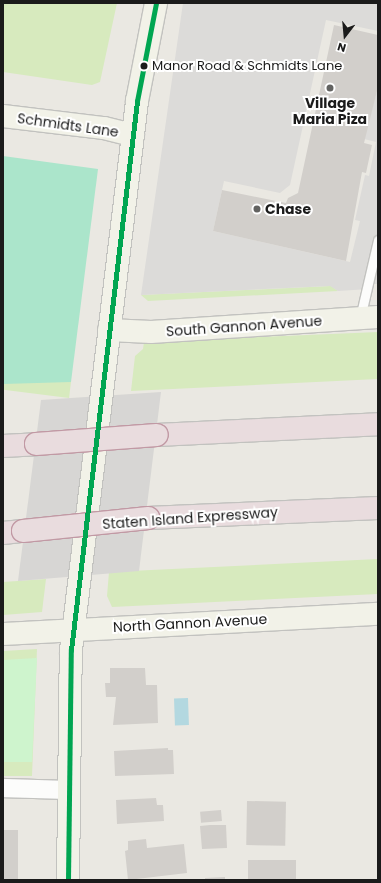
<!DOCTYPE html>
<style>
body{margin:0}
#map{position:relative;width:381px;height:883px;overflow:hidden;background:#eae8e2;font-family:Poppins,sans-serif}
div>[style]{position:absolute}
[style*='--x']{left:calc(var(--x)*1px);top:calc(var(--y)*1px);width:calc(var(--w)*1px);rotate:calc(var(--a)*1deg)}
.grass>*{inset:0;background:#d7eabe;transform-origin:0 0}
.park>*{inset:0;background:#cef4cd}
.pitch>*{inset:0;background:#abe5cb}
.parking>*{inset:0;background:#dcdbd9}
.water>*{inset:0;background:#b3d8e0;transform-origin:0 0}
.pier>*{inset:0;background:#d7d6d4}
.building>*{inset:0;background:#d2cfcb;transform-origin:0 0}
.roads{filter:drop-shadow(1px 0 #c2c2bf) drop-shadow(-1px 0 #c2c2bf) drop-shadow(0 1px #c2c2bf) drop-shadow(0 -1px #c2c2bf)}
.lane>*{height:9px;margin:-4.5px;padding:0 4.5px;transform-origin:4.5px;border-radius:4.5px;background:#fcfcfb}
.street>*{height:18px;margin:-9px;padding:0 9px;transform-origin:9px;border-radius:9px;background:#fcfcfb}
.secondary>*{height:22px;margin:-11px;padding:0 11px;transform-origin:11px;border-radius:11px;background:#f2f2e8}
.highway>*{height:22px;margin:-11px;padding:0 11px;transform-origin:11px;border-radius:11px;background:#e9dcde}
.bridges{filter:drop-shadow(1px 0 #c199a4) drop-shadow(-1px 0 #c199a4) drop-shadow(0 1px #c199a4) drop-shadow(0 -1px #c199a4)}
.highway-bridge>*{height:22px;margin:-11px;padding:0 11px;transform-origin:11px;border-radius:11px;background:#e9dcde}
.bus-1>*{height:5px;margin:-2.5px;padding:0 2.5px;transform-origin:2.5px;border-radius:2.5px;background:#00a651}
.dots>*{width:11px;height:11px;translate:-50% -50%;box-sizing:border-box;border:2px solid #fff;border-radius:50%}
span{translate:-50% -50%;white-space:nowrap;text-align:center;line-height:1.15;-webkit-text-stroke:4px #fff;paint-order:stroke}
.bus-label{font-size:13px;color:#1b1b1b}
.left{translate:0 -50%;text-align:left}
.poi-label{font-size:14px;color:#1b1b1b;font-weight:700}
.street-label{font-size:14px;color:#1b1b1b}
.frame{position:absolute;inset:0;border:4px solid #1b1b1b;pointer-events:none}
.north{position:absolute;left:325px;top:16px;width:40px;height:40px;-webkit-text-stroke:3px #fff;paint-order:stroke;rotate:196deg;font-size:11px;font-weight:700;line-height:16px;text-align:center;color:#1b1b1b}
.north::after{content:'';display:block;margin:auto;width:14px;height:18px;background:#1b1b1b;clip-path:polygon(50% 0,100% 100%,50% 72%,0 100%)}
</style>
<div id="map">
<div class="grass">
<i style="clip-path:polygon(3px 3px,117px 3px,100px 82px,92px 85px,3px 72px)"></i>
<i style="clip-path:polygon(331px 286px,338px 291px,148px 301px,141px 295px)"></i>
<i style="clip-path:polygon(378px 332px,378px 379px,131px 391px,135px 356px,143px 349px,144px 342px)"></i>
<i style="left:71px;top:382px;width:16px;height:68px;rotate:97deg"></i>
<i style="clip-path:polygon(378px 559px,378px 594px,112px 607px,107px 596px,109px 572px)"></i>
<i style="clip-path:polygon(46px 579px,42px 612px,3px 615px,3px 582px)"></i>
<i style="clip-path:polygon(37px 649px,32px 776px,3px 776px,3px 651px)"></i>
</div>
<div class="park">
<i style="clip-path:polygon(37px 658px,32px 762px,3px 762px,3px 660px)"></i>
</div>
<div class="pitch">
<i style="clip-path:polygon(3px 156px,98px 169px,71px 382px,3px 384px)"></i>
</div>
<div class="parking">
<i style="clip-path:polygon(183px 3px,378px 3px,378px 31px,326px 20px,290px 185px,280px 193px,224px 181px,213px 231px,350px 262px,360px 221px,355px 220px,365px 175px,369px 176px,376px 142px,364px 139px,378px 87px,378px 284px,371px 284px,369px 289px,338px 291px,330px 286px,141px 295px)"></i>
</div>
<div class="water">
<i style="left:188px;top:698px;width:27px;height:14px;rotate:88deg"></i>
</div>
<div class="pier">
<i style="clip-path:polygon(161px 392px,139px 571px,18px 581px,41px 400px)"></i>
</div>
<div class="building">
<i style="clip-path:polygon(334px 25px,378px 35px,378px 87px,364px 143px,372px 145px,366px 173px,362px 172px,346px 261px,213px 231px,222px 190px,286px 203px,288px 198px,298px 193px)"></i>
<i style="clip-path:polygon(110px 668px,145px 668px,146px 685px,157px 685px,158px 723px,113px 725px,116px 697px,106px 697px,105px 683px,110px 683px)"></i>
<i style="clip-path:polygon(168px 748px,168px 750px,173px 750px,174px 774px,115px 776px,114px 751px)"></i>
<i style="clip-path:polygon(156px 798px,157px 805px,163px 805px,164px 821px,117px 824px,116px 800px)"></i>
<i style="left:247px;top:801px;width:39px;height:44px;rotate:1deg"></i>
<i style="left:221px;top:810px;width:11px;height:21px;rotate:85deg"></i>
<i style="clip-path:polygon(210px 825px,226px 825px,227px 848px,202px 849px,200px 826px)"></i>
<i style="left:3px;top:830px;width:15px;height:50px"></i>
<i style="clip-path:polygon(146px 839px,147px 848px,184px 844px,187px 873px,128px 880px,125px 851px,128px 850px,128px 841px)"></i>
<i style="left:296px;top:860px;width:20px;height:48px;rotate:90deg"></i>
<i style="clip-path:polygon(225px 877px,225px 880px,205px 880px,205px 878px)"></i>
</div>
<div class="roads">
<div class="lane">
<i style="--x:360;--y:318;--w:80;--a:-77"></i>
</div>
<div class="street">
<i style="--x:3;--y:788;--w:64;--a:1.8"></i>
</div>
<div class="secondary">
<i style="--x:3;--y:116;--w:102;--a:6.8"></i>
<i style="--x:104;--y:128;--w:30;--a:14"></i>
<i style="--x:109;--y:330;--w:42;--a:2.7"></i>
<i style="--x:151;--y:332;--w:227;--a:-3.8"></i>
<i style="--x:3;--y:634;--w:376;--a:-3.1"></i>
<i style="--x:68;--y:880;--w:230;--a:-89.3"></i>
<i style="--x:71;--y:650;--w:553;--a:-83.14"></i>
<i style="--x:137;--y:101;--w:100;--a:-79"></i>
</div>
<div class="highway">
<i style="--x:157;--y:435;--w:221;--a:-2.8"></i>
<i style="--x:3;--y:446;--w:33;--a:-3"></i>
<i style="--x:148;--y:518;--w:230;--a:-2.5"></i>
<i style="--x:3;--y:533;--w:20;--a:-6"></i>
</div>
</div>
<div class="bridges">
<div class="highway-bridge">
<i style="--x:36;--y:444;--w:121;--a:-4.3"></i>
<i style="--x:23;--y:531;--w:126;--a:-5.9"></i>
</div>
</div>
<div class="bus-1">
<i style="--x:68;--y:880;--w:230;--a:-89.3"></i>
<i style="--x:71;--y:650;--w:553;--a:-83.14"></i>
<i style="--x:137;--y:101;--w:100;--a:-79"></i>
</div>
<div class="dots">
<i style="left:144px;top:66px;background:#1b1b1b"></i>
<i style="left:330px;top:88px;background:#636361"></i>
<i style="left:257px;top:209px;background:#636361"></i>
</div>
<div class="bus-label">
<span class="left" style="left:152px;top:66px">Manor Road &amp; Schmidts Lane</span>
</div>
<div class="poi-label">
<span style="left:330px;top:111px">Village<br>Maria Piza</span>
<span class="left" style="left:265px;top:209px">Chase</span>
</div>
<div class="street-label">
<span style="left:68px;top:125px;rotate:8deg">Schmidts Lane</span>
<span style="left:244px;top:326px;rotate:-4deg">South Gannon Avenue</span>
<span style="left:190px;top:518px;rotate:-4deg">Staten Island Expressway</span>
<span style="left:190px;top:623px;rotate:-3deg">North Gannon Avenue</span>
</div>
<div class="frame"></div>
<div class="north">N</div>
</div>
